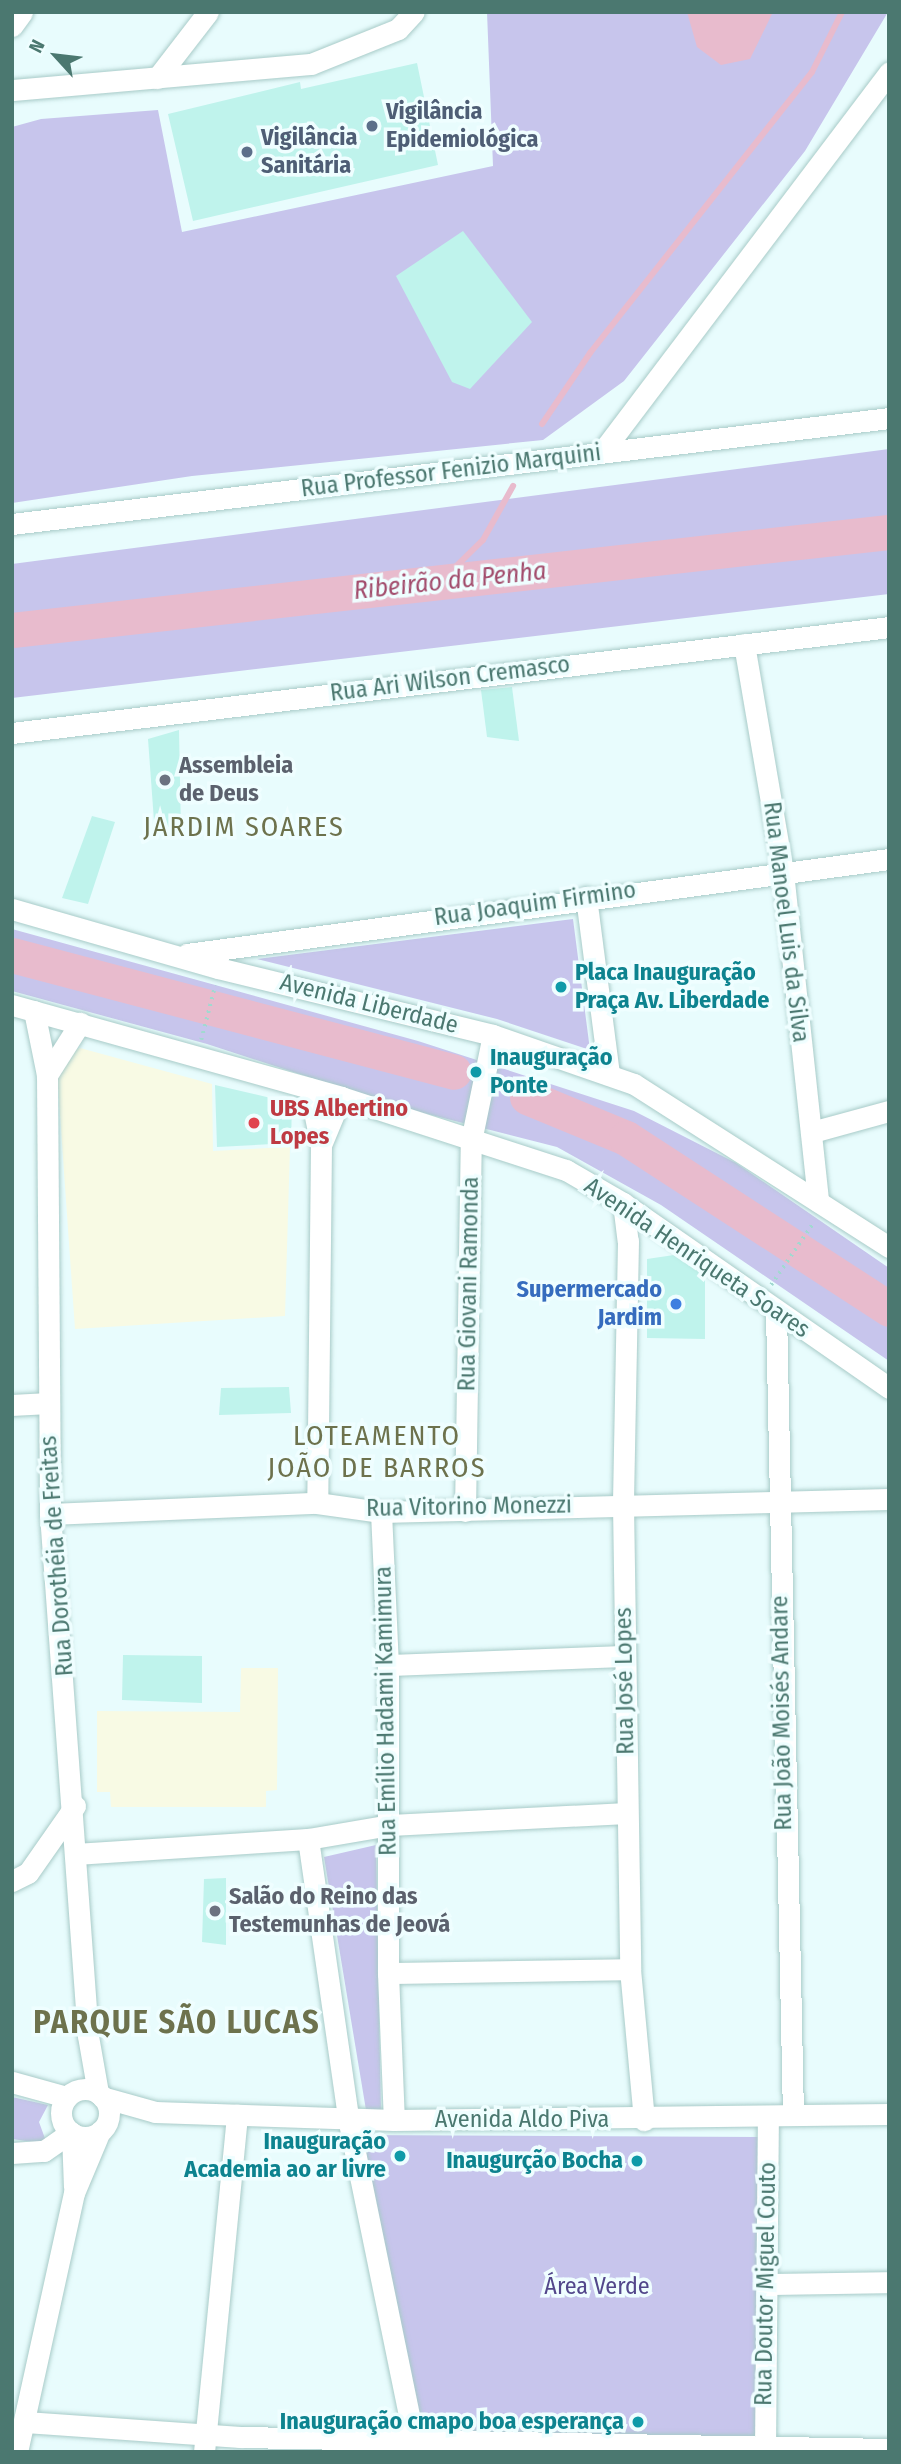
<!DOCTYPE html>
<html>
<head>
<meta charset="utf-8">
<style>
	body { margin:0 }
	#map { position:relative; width:901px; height:2464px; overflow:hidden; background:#e8fcfd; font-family:"Fira Sans Condensed",sans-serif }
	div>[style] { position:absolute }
	.education>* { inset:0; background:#f8fae4 }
	.green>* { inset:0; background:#c7c5ec }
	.water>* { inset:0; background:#e8bbcd }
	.stream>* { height:6px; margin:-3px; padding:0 3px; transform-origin:3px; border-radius:3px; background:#e8bbcd }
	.river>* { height:35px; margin:-17.5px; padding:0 17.5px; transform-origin:17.5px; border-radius:17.5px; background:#e8bbcd }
	.building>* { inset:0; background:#bff3ec }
	.path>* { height:3.5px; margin-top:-1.75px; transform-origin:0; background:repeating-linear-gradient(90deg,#a1d9d0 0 2px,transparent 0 7px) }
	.roads { filter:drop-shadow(0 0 2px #a8cbc8) drop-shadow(0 0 2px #a8cbc8) }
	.minor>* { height:21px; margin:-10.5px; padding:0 10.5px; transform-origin:10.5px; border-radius:10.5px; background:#fff }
	.minor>.ring { margin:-10.5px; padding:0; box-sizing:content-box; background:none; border:21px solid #fff; border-radius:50% }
	.dots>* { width:19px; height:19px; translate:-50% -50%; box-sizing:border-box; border:4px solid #effeff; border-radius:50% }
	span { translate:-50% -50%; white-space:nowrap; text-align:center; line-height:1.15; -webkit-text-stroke:7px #effeff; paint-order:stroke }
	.service-label { font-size:24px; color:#4e5e75; font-weight:700 }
	.left { translate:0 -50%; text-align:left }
	.street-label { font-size:24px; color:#4b7870 }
	.worship-label { font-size:24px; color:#5b616d; font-weight:700 }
	.culture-label { font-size:24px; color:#0d838f; font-weight:700 }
	.right { translate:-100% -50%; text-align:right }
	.health-label { font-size:24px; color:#be3a42; font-weight:700 }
	.shop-label { font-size:24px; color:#366cbe; font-weight:700 }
	.park-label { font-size:24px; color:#52478b }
	.water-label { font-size:26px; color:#a24c6c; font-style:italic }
	.quarter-label { font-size:28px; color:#6d724d; letter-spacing:2px }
	.district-label { font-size:32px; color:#6d724d; font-weight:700; letter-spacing:2px }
	.frame { position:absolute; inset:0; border:14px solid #4b7870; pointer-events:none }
	.north { position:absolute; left:21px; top:21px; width:70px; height:70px; -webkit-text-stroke:5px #effeff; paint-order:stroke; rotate:297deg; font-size:19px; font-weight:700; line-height:28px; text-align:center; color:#4b7870 }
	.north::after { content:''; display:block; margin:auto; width:24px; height:32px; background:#4b7870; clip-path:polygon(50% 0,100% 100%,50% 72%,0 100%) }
</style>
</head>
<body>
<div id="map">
	<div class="education">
		<i style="clip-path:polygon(80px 1048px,212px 1084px,213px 1151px,290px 1147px,285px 1316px,75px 1329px,57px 1072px,65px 1054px)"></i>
		<i style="clip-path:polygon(241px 1668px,278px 1668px,277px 1790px,266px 1791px,266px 1807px,111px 1807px,110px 1792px,97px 1792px,97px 1711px,240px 1712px)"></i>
	</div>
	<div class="green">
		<i style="clip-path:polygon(487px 12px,888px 12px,805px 151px,624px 381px,543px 440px,192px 476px,12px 503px,12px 127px,41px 119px,158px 110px,182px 232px,493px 166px)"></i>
		<i style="clip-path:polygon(889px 449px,889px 594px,12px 698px,12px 564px)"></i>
		<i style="clip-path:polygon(573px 919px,590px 1050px,497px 1019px,257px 959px)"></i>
		<i style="clip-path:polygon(12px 929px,418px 1041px,634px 1111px,736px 1163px,889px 1268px,889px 1361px,661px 1205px,557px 1147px,404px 1108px,207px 1044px,12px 991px)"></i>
		<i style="clip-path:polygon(376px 1845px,381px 2114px,367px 2116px,324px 1857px)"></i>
		<i style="clip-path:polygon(12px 2097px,48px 2105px,39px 2122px,47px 2144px,12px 2139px)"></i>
		<i style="clip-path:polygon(351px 2135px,759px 2137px,757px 2443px,421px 2431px)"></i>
	</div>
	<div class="water">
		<i style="clip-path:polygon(687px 12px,773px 12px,750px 59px,721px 65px,697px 47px)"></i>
	</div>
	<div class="stream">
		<i style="left:542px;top:424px;width:86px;rotate:-55.9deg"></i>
		<i style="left:590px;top:353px;width:358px;rotate:-51.7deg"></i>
		<i style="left:812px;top:72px;width:67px;rotate:-63.4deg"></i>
		<i style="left:438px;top:584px;width:63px;rotate:-44.4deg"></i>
		<i style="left:483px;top:540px;width:62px;rotate:-60.9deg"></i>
	</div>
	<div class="river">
		<i style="left:12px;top:630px;width:882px;rotate:-6.38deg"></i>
		<i style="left:12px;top:955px;width:457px;rotate:14.8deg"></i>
		<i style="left:527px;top:1097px;width:107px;rotate:22.5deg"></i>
		<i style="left:626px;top:1138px;width:314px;rotate:33deg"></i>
	</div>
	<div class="building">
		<i style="clip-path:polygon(417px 63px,438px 165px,193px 221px,168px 114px,300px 82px,301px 89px)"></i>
		<i style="clip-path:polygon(463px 231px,532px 322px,470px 389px,452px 382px,396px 276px)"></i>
		<i style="clip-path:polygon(512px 687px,519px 741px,487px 737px,481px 690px)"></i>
		<i style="clip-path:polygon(179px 730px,181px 832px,154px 821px,148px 739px)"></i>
		<i style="clip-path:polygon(92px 816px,115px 822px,88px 904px,62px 898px)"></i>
		<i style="clip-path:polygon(215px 1085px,292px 1103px,291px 1143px,217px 1147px)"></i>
		<i style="clip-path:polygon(674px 1255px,705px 1276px,705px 1339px,647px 1338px,647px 1259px)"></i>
		<i style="clip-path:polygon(289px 1387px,291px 1413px,219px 1415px,221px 1388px)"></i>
		<i style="clip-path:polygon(123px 1655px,202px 1656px,202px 1703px,122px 1700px)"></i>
		<i style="clip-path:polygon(226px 1878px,226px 1945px,202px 1942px,204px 1879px)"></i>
	</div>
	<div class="path">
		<i style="left:201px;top:1040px;width:56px;rotate:-75.5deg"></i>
		<i style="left:771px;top:1285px;width:76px;rotate:-55.7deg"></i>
	</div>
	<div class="roads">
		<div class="minor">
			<i style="left:12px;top:26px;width:17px;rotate:-54deg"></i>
			<i style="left:157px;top:78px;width:83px;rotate:-52.3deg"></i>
			<i style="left:12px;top:90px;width:300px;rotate:-5deg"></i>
			<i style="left:311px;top:64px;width:94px;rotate:-21.9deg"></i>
			<i style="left:398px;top:29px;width:23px;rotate:-47deg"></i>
			<i style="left:602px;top:452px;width:476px;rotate:-52.9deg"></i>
			<i style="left:12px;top:524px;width:883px;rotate:-6.89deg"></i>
			<i style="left:744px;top:644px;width:231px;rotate:80.3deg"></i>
			<i style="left:783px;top:872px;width:331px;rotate:83.9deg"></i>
			<i style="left:12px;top:733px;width:883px;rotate:-6.89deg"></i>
			<i style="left:586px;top:897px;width:179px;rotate:82.6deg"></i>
			<i style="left:12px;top:909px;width:214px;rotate:16deg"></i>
			<i style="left:218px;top:968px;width:283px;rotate:13.7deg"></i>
			<i style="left:493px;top:1035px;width:149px;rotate:19.2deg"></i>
			<i style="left:634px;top:1084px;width:303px;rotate:32.6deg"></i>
			<i style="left:187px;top:954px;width:708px;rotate:-7.71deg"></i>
			<i style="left:12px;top:1005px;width:342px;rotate:15.6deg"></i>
			<i style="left:341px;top:1097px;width:237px;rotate:18deg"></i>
			<i style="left:566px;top:1170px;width:66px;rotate:30.1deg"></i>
			<i style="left:623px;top:1203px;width:324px;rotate:34.8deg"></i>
			<i style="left:34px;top:1011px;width:65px;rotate:78.5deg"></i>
			<i style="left:47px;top:1075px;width:439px;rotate:89.6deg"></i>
			<i style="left:50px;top:1514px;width:523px;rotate:85.84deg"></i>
			<i style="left:88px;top:2036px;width:58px;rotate:80deg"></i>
			<i style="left:47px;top:1075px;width:62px;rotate:-57.6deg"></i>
			<i style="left:309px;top:1088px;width:58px;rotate:78.1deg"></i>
			<i style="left:321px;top:1145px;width:358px;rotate:90.6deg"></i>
			<i style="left:812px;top:1132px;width:80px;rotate:-15.3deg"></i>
			<i style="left:321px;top:1145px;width:52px;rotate:-67.4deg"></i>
			<i style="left:623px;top:1203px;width:38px;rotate:83deg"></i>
			<i style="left:628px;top:1241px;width:264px;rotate:91.1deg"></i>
			<i style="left:623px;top:1505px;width:464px;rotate:89.1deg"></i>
			<i style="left:630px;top:1969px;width:152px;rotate:84.7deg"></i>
			<i style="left:776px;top:1311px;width:804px;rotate:88.79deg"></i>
			<i style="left:12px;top:1405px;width:36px;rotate:-3deg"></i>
			<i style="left:465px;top:1511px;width:370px;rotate:-89.1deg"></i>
			<i style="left:471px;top:1141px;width:108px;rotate:-78.3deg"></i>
			<i style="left:381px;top:1512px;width:153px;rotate:87.4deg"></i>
			<i style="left:388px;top:1665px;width:308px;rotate:90deg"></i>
			<i style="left:388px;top:1973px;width:147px;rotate:87.7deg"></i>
			<i style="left:50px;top:1514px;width:267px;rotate:-2.4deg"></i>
			<i style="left:317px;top:1503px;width:65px;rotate:8deg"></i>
			<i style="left:381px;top:1512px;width:508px;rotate:-1.47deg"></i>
			<i style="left:388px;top:1665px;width:237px;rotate:-2.2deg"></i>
			<i style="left:308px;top:1839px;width:282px;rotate:81.8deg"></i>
			<i style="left:348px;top:2118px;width:339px;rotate:78.4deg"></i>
			<i style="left:75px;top:1854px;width:233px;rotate:-3.7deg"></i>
			<i style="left:308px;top:1839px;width:83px;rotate:-9.7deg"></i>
			<i style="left:390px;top:1825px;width:237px;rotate:-2.9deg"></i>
			<i style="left:12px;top:1881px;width:18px;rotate:-27deg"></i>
			<i style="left:28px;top:1873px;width:82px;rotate:-55deg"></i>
			<i style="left:388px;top:1973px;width:242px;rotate:-0.9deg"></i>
			<i style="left:12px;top:2082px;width:57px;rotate:15.3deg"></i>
			<i class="ring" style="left:61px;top:2089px;width:27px;height:27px"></i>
			<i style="left:102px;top:2097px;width:55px;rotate:15.8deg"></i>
			<i style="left:155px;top:2112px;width:239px;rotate:1.9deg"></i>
			<i style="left:394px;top:2120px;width:495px;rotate:-0.7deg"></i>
			<i style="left:72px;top:2133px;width:54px;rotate:87.9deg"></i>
			<i style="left:12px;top:2153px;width:32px;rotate:-4deg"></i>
			<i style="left:44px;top:2151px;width:33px;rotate:-35deg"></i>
			<i style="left:766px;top:2284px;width:123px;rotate:-0.9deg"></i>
			<i style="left:25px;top:2422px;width:216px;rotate:4deg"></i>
			<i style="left:240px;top:2437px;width:649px;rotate:1.06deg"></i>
			<i style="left:17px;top:2452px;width:265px;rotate:-77.6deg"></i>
			<i style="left:74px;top:2193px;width:67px;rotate:-67.2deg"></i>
			<i style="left:204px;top:2452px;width:339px;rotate:-84.4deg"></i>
			<i style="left:765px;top:2452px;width:336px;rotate:-89.5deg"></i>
		</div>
	</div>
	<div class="dots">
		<i style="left:372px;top:126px;background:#5c6f8a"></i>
		<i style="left:247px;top:152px;background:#5c6f8a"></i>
		<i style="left:165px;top:780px;background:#6b7280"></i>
		<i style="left:561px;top:987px;background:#0f9aa8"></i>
		<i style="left:476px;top:1072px;background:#0f9aa8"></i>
		<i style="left:254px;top:1123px;background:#e0444e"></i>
		<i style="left:676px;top:1304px;background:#3f7fe0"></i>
		<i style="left:215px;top:1911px;background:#6b7280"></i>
		<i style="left:400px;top:2156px;background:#0f9aa8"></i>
		<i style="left:637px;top:2161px;background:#0f9aa8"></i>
		<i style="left:638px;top:2422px;background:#0f9aa8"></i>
	</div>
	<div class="service-label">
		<span class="left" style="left:386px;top:126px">Vigilância<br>Epidemiológica</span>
		<span class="left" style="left:261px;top:152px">Vigilância<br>Sanitária</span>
	</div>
	<div class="street-label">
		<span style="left:451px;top:471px;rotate:-7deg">Rua Professor Fenizio Marquini</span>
		<span style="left:450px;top:679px;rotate:-7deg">Rua Ari Wilson Cremasco</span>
		<span style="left:535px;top:904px;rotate:-8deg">Rua Joaquim Firmino</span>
		<span style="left:786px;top:922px;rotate:83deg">Rua Manoel Luis da Silva</span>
		<span style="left:369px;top:1004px;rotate:14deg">Avenida Liberdade</span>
		<span style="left:697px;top:1258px;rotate:34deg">Avenida Henriqueta Soares</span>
		<span style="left:469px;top:1284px;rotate:-89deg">Rua Giovani Ramonda</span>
		<span style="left:469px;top:1507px;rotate:-1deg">Rua Vitorino Monezzi</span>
		<span style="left:57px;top:1556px;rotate:-94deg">Rua Dorothéia de Freitas</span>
		<span style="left:625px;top:1681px;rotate:-91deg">Rua José Lopes</span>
		<span style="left:386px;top:1711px;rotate:-91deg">Rua Emílio Hadami Kamimura</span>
		<span style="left:782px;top:1713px;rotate:-91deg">Rua João Moisés Andare</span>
		<span style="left:522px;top:2120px">Avenida Aldo Piva</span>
		<span style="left:766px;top:2284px;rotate:-89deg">Rua Doutor Miguel Couto</span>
	</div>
	<div class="worship-label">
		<span class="left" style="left:179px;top:780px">Assembleia<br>de Deus</span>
		<span class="left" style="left:229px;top:1911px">Salão do Reino das<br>Testemunhas de Jeová</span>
	</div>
	<div class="culture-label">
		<span class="left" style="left:575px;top:987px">Placa Inauguração<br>Praça Av. Liberdade</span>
		<span class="left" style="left:490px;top:1072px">Inauguração<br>Ponte</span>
		<span class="right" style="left:386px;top:2156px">Inauguração<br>Academia ao ar livre</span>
		<span class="right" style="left:623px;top:2161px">Inaugurção Bocha</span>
		<span class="right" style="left:624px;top:2422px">Inauguração cmapo boa esperança</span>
	</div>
	<div class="health-label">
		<span class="left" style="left:270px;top:1123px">UBS Albertino<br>Lopes</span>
	</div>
	<div class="shop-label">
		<span class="right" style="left:662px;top:1304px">Supermercado<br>Jardim</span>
	</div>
	<div class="park-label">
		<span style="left:597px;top:2287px">Área Verde</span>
	</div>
	<div class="water-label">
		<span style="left:450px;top:581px;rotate:-6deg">Ribeirão da Penha</span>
	</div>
	<div class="quarter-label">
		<span style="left:244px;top:827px">JARDIM SOARES</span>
		<span style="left:377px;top:1452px">LOTEAMENTO<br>JOÃO DE BARROS</span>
	</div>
	<div class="district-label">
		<span style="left:177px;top:2022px">PARQUE SÃO LUCAS</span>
	</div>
	<div class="frame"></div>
	<div class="north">N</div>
</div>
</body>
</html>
